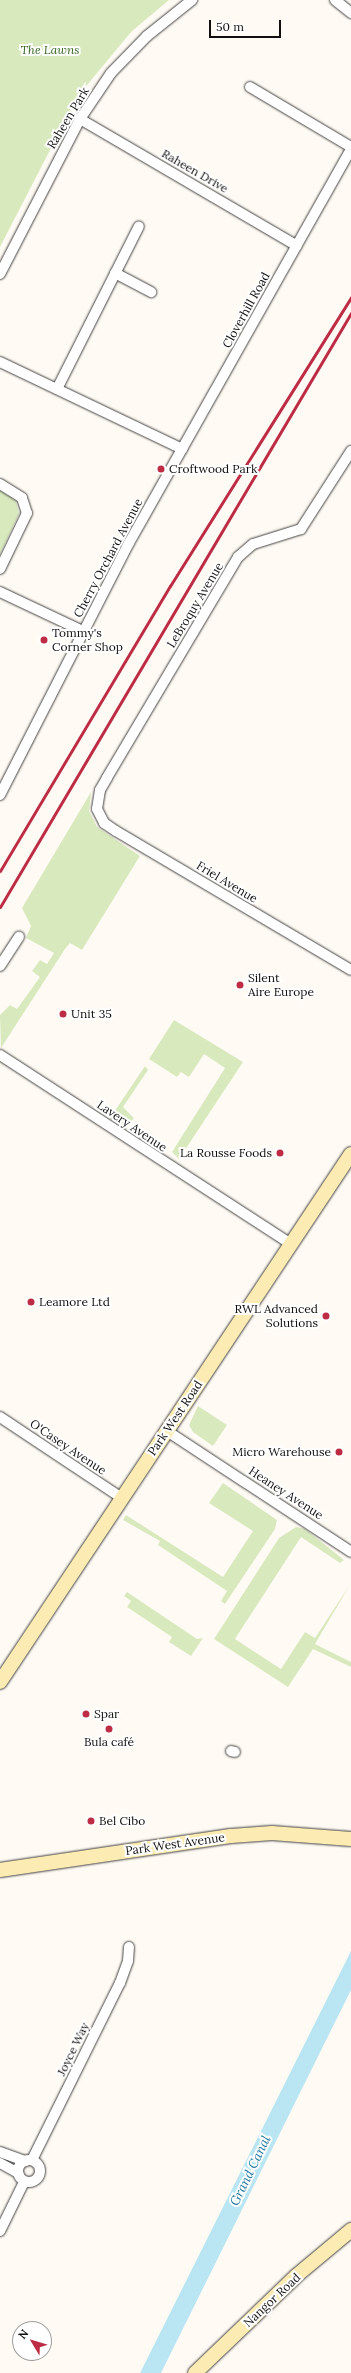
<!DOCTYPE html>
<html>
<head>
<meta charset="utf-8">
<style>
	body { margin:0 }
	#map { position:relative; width:351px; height:2373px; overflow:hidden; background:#fffbf4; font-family:Lora,serif }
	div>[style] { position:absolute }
	.green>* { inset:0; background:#d9e9be }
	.water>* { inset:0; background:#bae6f4 }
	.roads { filter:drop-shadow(0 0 1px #434343) drop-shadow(0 0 1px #434343) }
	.street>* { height:10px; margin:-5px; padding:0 5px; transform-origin:5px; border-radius:5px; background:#fff }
	.street>.ring { margin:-5px; padding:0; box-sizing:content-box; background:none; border:10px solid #fff; border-radius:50% }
	.secondary>* { height:14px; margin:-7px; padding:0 7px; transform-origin:7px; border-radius:7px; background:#fcebb2 }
	.rail>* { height:3px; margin:-1.5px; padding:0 1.5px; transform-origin:1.5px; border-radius:1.5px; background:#bd2c44 }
	.dots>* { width:11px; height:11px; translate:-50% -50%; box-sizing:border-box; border:2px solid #fff; border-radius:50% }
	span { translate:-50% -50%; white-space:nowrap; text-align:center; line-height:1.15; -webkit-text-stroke:4px #fff; paint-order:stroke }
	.park-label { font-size:12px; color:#386722; font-style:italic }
	.street-label { font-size:12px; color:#101010 }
	.poi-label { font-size:12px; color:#101010 }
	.left { translate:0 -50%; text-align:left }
	.right { translate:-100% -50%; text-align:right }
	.water-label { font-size:13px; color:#1c769f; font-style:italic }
	.north { position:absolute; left:12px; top:2321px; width:40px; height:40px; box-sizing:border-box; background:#fff; border:1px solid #9f9f9f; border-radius:50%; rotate:308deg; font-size:11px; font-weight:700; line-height:16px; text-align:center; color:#101010 }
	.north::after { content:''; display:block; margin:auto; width:14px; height:18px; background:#bd2c44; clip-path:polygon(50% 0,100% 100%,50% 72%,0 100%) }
	.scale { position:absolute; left:209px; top:20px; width:72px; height:18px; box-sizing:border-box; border:2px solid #101010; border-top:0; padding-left:5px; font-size:12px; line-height:14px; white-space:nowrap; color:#101010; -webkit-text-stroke:3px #fff; paint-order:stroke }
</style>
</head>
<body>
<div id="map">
	<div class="green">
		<i style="clip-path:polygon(0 0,169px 0,131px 32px,78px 96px,0 247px)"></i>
		<i style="clip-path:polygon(0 490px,15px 498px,19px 514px,0 554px)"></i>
		<i style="clip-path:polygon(91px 792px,89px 811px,97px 827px,140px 856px,82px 950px,70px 943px,65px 949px,1px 1048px,0 1015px,10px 1005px,17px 1009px,40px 977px,32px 971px,40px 960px,47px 964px,54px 953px,26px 938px,31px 926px,22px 908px)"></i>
		<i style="clip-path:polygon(174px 1020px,243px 1062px,179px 1159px,172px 1152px,225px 1068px,204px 1054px,189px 1077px,181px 1072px,177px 1077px,149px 1059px)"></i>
		<i style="clip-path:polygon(145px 1066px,148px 1070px,123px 1107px,134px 1118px,125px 1129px,110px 1118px)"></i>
		<i style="clip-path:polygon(198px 1406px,227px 1425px,213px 1446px,193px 1432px,189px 1425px)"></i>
		<i style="clip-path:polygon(223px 1483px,277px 1520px,275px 1529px,225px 1604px,221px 1601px,227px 1591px,158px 1545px,160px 1541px,123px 1520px,126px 1515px,223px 1577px,253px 1531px,209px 1503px)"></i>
		<i style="clip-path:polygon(296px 1527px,305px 1529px,344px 1560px,340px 1563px,301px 1537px,235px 1639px,281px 1669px,305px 1632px,315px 1638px,351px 1583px,315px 1644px,351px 1662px,351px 1667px,313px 1649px,288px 1687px,214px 1639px,279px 1538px)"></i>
		<i style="clip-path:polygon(127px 1592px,197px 1639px,203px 1638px,191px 1656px,169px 1642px,172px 1637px,127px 1607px,131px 1601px,124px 1596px)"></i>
	</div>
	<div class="water">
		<i style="clip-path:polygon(351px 1951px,351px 1990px,161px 2373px,140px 2373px)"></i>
	</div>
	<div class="roads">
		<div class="street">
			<i style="left:335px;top:0;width:21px;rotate:39deg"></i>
			<i style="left:250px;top:87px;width:117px;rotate:30.7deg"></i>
			<i style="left:80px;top:119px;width:251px;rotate:30.3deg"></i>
			<i style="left:115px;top:273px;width:41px;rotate:27.8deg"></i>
			<i style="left:0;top:274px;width:174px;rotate:-62.7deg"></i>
			<i style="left:80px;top:119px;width:55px;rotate:-56deg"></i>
			<i style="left:111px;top:73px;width:52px;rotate:-45.8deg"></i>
			<i style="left:147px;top:36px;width:58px;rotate:-38.7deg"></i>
			<i style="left:0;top:362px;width:202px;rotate:25.5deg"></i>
			<i style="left:57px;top:389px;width:182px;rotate:-63.3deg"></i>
			<i style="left:351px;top:451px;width:93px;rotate:122.7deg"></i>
			<i style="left:301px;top:529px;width:50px;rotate:162.6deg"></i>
			<i style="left:253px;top:544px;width:20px;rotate:139deg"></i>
			<i style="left:238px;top:557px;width:257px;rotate:120.7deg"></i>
			<i style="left:107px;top:778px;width:14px;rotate:120deg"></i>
			<i style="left:100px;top:790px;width:19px;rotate:99deg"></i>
			<i style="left:97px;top:809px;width:16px;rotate:63deg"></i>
			<i style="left:104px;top:823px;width:14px;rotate:34deg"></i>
			<i style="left:116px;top:831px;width:273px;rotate:30.6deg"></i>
			<i style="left:0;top:484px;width:26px;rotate:32deg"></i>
			<i style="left:22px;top:498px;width:16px;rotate:72deg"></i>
			<i style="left:27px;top:513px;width:62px;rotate:115.7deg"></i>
			<i style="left:0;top:592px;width:92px;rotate:25.2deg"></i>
			<i style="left:0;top:795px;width:283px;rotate:-62.9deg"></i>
			<i style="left:129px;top:543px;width:452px;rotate:-60.6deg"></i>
			<i style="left:0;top:966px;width:35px;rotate:-57deg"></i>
			<i style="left:0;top:1055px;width:347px;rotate:33deg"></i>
			<i style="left:0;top:1417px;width:146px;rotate:33.6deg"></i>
			<i style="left:167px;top:1431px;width:220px;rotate:33.3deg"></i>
			<i style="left:231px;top:1751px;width:4px;rotate:14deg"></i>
			<i style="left:0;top:2152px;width:27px;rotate:20deg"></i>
			<i class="ring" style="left:18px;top:2160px;width:12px;height:12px"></i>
			<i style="left:32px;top:2160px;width:198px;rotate:-63.6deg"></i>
			<i style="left:120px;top:1983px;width:23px;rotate:-70deg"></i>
			<i style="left:128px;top:1961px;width:14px;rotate:-86deg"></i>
			<i style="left:0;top:2163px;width:21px;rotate:29deg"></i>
			<i style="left:0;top:2231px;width:55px;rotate:-63.9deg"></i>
		</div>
		<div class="secondary">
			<i style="left:0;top:1682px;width:634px;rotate:-56.39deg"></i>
			<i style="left:0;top:1870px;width:233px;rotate:-8.4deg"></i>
			<i style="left:231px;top:1836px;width:41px;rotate:-4.2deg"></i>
			<i style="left:272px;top:1833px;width:79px;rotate:4.3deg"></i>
			<i style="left:195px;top:2373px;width:140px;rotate:-43.8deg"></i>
			<i style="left:296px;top:2276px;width:72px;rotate:-39.9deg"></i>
		</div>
	</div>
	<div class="rail">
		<i style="left:0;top:871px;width:332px;rotate:-59.2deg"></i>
		<i style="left:170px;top:586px;width:341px;rotate:-57.9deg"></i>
		<i style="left:0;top:907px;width:690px;rotate:-59.42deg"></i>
	</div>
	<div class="dots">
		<i style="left:161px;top:469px;background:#bd2c44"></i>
		<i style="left:44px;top:640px;background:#bd2c44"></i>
		<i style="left:240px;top:985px;background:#bd2c44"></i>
		<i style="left:63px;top:1014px;background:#bd2c44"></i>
		<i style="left:280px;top:1153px;background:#bd2c44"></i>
		<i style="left:31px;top:1302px;background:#bd2c44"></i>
		<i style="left:326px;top:1316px;background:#bd2c44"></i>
		<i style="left:339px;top:1452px;background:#bd2c44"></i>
		<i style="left:86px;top:1714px;background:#bd2c44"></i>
		<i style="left:109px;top:1729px;background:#bd2c44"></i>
		<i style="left:91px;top:1821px;background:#bd2c44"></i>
	</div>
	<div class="park-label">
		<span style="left:50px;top:50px">The Lawns</span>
	</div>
	<div class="street-label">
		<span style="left:68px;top:118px;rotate:-59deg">Raheen Park</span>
		<span style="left:195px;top:171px;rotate:30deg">Raheen Drive</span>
		<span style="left:246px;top:310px;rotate:-61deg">Cloverhill Road</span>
		<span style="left:108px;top:558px;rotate:-62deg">Cherry Orchard Avenue</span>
		<span style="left:195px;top:605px;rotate:-59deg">LeBroquy Avenue</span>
		<span style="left:227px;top:882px;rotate:31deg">Friel Avenue</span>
		<span style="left:132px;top:1126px;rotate:34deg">Lavery Avenue</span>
		<span style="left:175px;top:1418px;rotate:-56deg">Park West Road</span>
		<span style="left:68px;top:1447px;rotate:34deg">O'Casey Avenue</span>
		<span style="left:286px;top:1493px;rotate:33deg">Heaney Avenue</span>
		<span style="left:175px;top:1844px;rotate:-8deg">Park West Avenue</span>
		<span style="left:73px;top:2049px;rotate:-64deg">Joyce Way</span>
		<span style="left:272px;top:2300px;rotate:-43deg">Nangor Road</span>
	</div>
	<div class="poi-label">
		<span class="left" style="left:169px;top:469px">Croftwood Park</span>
		<span class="left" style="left:52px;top:640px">Tommy's<br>Corner Shop</span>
		<span class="left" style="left:248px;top:985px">Silent<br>Aire Europe</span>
		<span class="left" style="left:71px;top:1014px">Unit 35</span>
		<span class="right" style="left:272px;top:1153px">La Rousse Foods</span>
		<span class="left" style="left:39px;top:1302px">Leamore Ltd</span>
		<span class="right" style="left:318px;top:1316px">RWL Advanced<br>Solutions</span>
		<span class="right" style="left:331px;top:1452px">Micro Warehouse</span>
		<span class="left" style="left:94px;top:1714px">Spar</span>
		<span style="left:109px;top:1742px">Bula café</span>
		<span class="left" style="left:99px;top:1821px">Bel Cibo</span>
	</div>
	<div class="water-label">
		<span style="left:251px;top:2171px;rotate:-64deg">Grand Canal</span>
	</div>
	<div class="north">N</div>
	<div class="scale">50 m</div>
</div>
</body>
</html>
